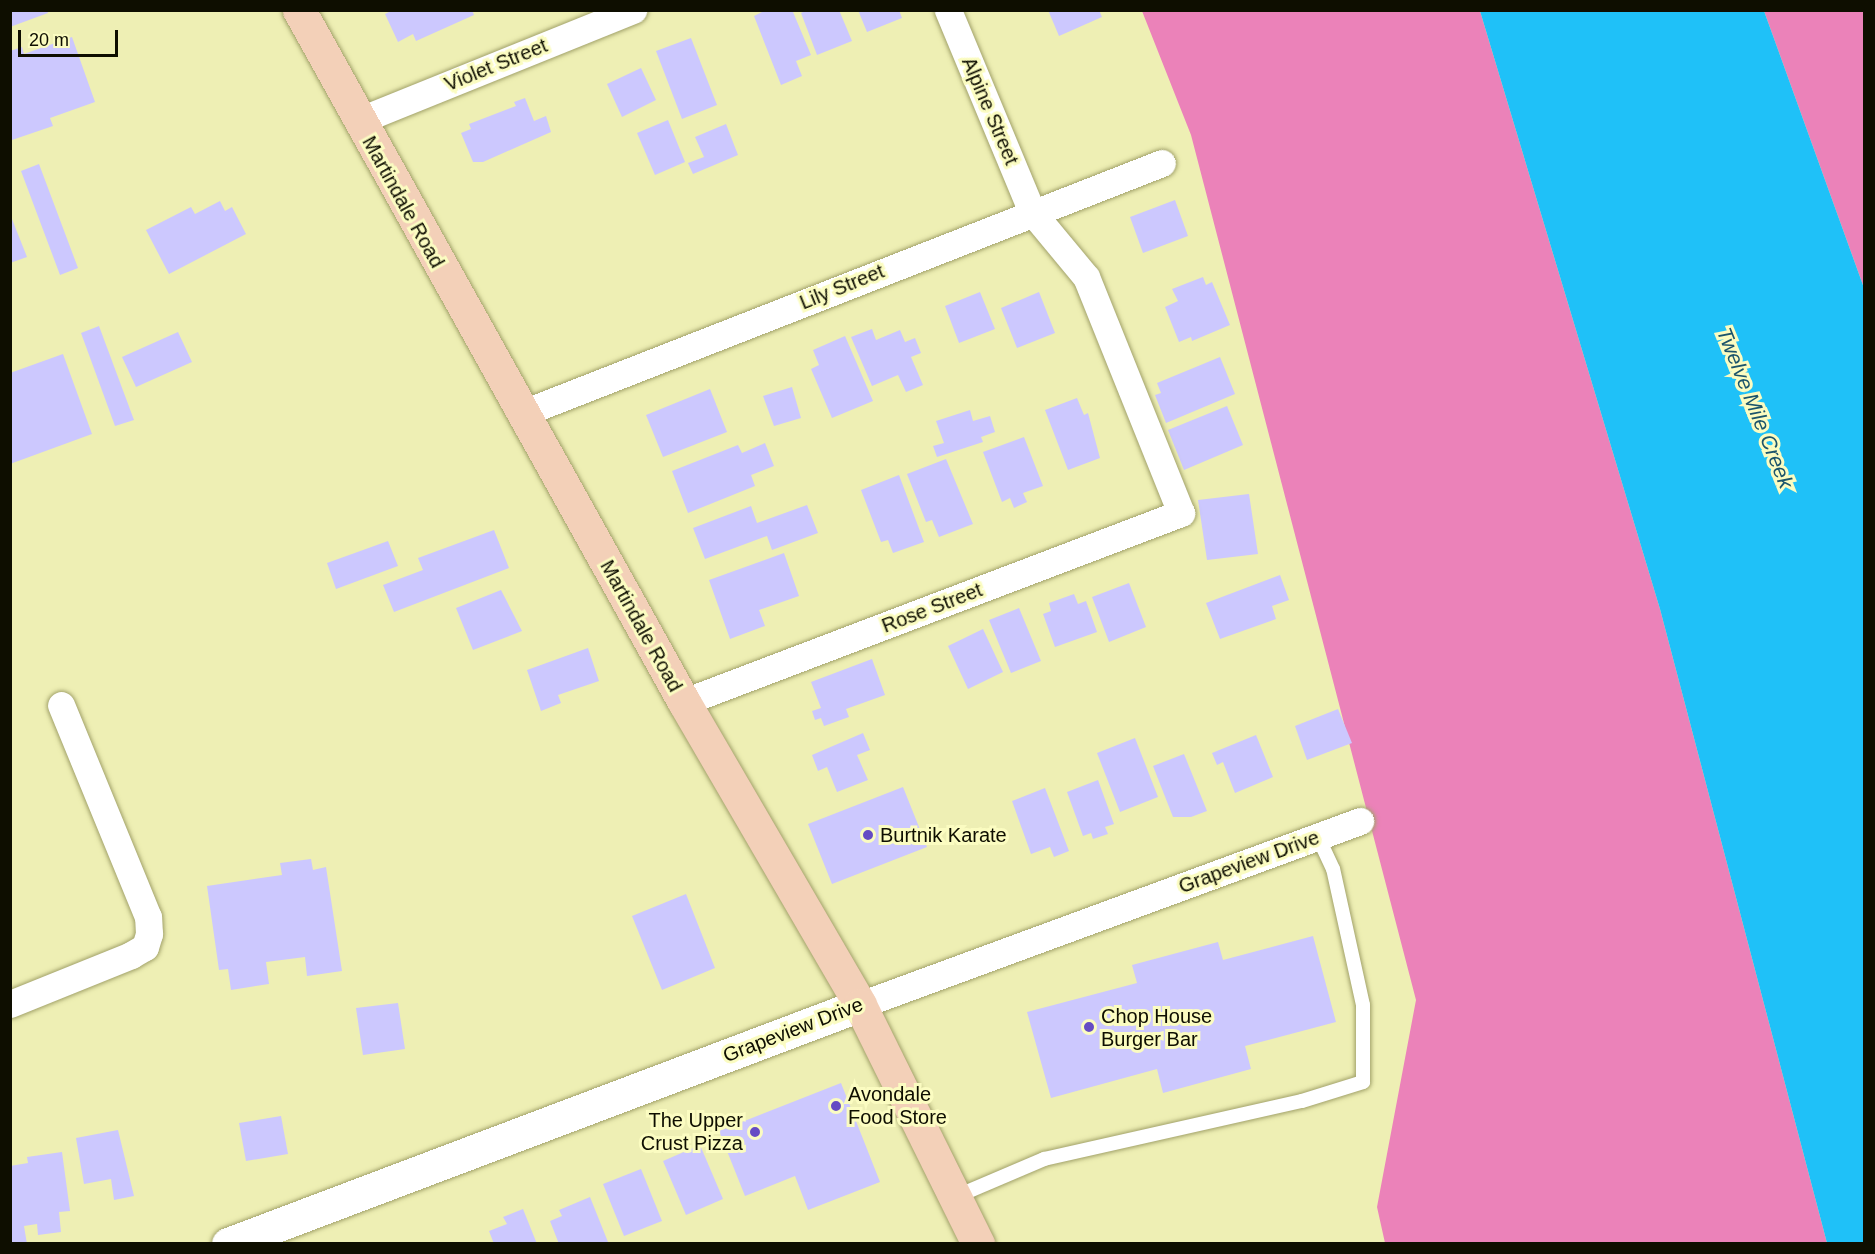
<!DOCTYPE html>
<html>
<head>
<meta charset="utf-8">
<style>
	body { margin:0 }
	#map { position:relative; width:1875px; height:1254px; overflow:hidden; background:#eeefb4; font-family:Helvetica,sans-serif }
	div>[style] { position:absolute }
	.forest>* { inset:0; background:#eb82b9 }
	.water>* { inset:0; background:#1fc1f8 }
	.building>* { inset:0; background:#ccc8fe }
	.roads { filter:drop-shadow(0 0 2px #a2a26a) drop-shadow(0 0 2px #a2a26a) }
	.service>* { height:14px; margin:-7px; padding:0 7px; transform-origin:7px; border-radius:7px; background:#fff }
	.minor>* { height:27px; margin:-13.5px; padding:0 13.5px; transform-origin:13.5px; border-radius:13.5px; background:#fff }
	.tertiary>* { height:33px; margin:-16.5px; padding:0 16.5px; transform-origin:16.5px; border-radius:16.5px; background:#fff }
	.secondary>* { height:33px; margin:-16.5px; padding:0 16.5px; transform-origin:16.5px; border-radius:16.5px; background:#f3d0b8 }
	.dots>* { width:16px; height:16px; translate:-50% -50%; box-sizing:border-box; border:3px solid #fbfcc1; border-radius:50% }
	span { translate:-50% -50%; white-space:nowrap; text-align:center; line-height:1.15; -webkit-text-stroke:6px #fbfcc1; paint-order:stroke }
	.street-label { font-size:20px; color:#0e0e00 }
	.poi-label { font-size:20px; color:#0e0e00 }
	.left { translate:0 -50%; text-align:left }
	.right { translate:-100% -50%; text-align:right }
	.water-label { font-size:21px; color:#1b546b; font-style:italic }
	.frame { position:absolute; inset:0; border:12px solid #0e0e00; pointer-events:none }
	.scale { position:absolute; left:18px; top:30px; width:100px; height:27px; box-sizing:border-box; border:3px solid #0e0e00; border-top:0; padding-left:8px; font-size:18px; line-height:21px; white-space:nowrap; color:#0e0e00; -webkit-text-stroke:4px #fbfcc1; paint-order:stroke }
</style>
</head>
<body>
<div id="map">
	<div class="forest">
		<i style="clip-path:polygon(1142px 11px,1480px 11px,1660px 609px,1827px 1243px,1385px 1243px,1377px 1207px,1416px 1000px,1191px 135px)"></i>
		<i style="clip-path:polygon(1764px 11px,1864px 11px,1864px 288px)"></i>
	</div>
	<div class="water">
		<i style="clip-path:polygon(1480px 11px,1764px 11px,1864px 288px,1864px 1243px,1827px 1243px,1660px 609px)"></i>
	</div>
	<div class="building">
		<i style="clip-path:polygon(10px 10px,47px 10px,48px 13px,10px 27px)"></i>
		<i style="clip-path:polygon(393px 10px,472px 10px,474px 15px,416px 41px,413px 34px,398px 42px,385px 14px)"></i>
		<i style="clip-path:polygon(766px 10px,793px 12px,811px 55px,796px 61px,802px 76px,781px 85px,754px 16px)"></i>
		<i style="clip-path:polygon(807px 10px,839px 10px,852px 41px,817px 55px,801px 13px)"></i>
		<i style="clip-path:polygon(858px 10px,899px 10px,902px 18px,867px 32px)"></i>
		<i style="clip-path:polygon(1048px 10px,1099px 10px,1102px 17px,1059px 36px)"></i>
		<i style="clip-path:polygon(72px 37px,95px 102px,50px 118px,53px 126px,12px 140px,10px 51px,22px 47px,24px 54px)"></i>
		<i style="clip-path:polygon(691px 38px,717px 105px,682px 119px,656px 51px)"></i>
		<i style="clip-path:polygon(641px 68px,656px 100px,622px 117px,607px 84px)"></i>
		<i style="clip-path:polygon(525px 98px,534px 121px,546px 116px,551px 132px,483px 162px,473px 162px,461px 133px,471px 129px,469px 124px,516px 106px,514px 102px)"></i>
		<i style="clip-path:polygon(668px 120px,685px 162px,655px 175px,637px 133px)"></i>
		<i style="clip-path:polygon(726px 124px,738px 155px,693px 174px,688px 163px,704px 157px,695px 137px)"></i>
		<i style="clip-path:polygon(39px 164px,78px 268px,60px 275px,21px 171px)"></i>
		<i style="clip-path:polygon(1175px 200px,1188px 236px,1143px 253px,1130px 217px)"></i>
		<i style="clip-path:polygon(220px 201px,225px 211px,232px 207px,246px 234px,169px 274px,146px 230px,191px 207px,195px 214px)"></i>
		<i style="clip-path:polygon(10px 214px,27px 257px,10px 263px)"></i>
		<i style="clip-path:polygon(1203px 277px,1206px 285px,1212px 282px,1230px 325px,1192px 341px,1191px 337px,1179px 342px,1165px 307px,1178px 301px,1172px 289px)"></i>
		<i style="clip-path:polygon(980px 292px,995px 329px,959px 343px,945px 306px)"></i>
		<i style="clip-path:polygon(1039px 292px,1055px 333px,1017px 348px,1001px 308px)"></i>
		<i style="clip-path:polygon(99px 326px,134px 420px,115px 426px,81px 333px)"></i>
		<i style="clip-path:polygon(872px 329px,876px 340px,900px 330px,905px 342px,915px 338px,921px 353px,911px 357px,923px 385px,906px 392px,898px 375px,872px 386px,851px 337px)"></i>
		<i style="clip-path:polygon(178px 332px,192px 362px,136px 387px,122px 357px)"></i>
		<i style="clip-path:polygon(845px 336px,873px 401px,832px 418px,811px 369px,819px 365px,813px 350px)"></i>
		<i style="clip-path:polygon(63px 354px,92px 434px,10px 464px,10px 373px)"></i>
		<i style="clip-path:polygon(1220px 357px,1235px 394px,1166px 423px,1155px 395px,1161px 393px,1157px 383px)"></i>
		<i style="clip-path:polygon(792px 387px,801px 418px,774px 426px,763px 396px)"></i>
		<i style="clip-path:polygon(710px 389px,727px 432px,663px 457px,646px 415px)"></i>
		<i style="clip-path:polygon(1077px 398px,1084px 415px,1088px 413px,1100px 458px,1068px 470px,1045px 410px)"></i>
		<i style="clip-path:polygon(1227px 406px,1243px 445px,1184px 470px,1168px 430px)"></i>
		<i style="clip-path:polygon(970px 410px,973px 421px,990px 416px,995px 432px,981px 437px,983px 442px,937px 457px,933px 446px,944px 443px,936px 421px)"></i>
		<i style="clip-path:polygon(1024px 437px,1043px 486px,1023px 493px,1027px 502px,1014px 508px,1010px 498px,1002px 502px,983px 452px)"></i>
		<i style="clip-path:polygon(765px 443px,774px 466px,751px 475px,755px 486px,688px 513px,672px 471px,738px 445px,742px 453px)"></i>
		<i style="clip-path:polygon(946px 459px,973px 524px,939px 537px,932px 520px,926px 522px,907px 474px)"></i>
		<i style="clip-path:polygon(899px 475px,924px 542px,893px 553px,888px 540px,881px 542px,861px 490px)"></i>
		<i style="clip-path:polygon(1249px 494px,1258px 554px,1207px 560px,1198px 500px)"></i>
		<i style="clip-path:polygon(807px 505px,818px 533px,772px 550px,767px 536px,705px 559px,693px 528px,751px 506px,757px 523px)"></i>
		<i style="clip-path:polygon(494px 530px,509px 568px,394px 612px,383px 585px,423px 570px,418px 558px)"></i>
		<i style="clip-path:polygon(388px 541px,398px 566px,336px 589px,327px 563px)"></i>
		<i style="clip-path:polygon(784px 553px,799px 596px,759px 610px,765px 626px,730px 639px,709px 580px)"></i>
		<i style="clip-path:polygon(1280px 575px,1289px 600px,1272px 606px,1276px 619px,1220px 639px,1206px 603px)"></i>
		<i style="clip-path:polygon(1129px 583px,1146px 627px,1109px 642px,1092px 597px)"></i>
		<i style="clip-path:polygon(501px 590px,522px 631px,473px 650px,456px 608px)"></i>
		<i style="clip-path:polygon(1074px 594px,1078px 604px,1086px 601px,1097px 632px,1055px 647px,1043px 614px,1051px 611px,1049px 603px)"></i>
		<i style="clip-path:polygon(1019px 608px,1041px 661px,1011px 673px,989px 620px)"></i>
		<i style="clip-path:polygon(983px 629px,1003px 672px,968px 689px,948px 646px)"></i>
		<i style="clip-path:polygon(588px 648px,599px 681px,558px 695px,561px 703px,541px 711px,527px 670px)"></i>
		<i style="clip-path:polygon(872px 659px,885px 695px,846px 709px,849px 717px,824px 726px,821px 718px,815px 720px,812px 711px,821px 708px,811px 682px)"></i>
		<i style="clip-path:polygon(1338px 709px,1352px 743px,1307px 760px,1295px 726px)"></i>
		<i style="clip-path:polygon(863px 733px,870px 750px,857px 755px,868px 780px,837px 792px,827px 767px,818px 771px,812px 755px)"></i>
		<i style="clip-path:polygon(1256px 735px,1273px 777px,1235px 793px,1223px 762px,1217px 765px,1212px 753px)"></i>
		<i style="clip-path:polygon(1135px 738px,1158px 797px,1120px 812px,1097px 753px)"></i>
		<i style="clip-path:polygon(1184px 754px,1207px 811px,1191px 817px,1173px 817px,1153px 766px)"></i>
		<i style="clip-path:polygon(1098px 780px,1114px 824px,1105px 827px,1108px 834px,1093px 839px,1091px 833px,1083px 836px,1067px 792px)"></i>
		<i style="clip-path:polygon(903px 787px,927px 847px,832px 884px,808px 824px)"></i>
		<i style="clip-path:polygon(1045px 788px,1069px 851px,1054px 857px,1050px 847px,1031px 854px,1012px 801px)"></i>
		<i style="clip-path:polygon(311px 859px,313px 870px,326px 867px,342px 971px,307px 976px,305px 957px,266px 962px,269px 984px,231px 990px,228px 969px,219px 970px,207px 886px,282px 875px,280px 863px)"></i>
		<i style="clip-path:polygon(686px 894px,715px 968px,662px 990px,632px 916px)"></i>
		<i style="clip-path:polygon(1313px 936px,1336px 1022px,1245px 1046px,1251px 1069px,1163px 1093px,1157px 1069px,1051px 1098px,1027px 1012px,1137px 983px,1132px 965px,1218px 942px,1223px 960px)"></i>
		<i style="clip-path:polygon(398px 1003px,405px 1049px,363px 1055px,356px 1008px)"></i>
		<i style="clip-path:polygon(841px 1083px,880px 1182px,808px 1210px,795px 1176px,745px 1196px,719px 1131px)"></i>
		<i style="clip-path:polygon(281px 1116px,288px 1154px,246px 1161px,239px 1123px)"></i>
		<i style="clip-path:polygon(118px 1130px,134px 1196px,114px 1200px,111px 1179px,84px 1184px,76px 1138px)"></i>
		<i style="clip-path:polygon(700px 1145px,723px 1199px,686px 1215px,663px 1161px)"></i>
		<i style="clip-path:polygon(62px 1152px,70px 1211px,59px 1212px,61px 1232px,38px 1235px,37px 1224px,24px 1226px,27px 1244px,10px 1244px,10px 1166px,28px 1163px,27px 1157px)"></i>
		<i style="clip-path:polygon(641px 1169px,662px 1221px,624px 1236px,603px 1184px)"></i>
		<i style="clip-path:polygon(590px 1197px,608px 1242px,559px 1244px,550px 1221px,562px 1216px,559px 1210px)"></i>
		<i style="clip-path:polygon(523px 1209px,537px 1244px,494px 1244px,489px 1231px,507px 1224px,503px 1217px)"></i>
	</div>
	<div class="roads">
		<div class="service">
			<i style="left:955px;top:1197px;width:97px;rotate:-23.1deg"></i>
			<i style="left:1044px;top:1159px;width:264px;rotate:-12.7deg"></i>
			<i style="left:1302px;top:1101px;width:64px;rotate:-17.3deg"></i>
			<i style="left:1363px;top:1082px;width:77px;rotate:-90deg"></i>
			<i style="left:1363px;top:1005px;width:139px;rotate:-102.4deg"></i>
			<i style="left:1333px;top:869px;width:35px;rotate:-115deg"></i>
		</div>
		<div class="minor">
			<i style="left:358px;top:121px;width:297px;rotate:-22deg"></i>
			<i style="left:523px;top:413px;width:686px;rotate:-21.37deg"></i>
			<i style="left:684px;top:702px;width:532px;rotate:-20.82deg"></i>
			<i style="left:1181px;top:513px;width:254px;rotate:-111.9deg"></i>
			<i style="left:1086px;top:277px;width:85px;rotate:-129.7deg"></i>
			<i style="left:1032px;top:212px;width:219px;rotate:-112.6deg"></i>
			<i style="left:10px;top:1004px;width:131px;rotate:-22deg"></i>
			<i style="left:131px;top:955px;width:16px;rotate:-30deg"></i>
			<i style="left:145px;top:947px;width:14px;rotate:-73deg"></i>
			<i style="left:149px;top:934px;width:17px;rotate:-93deg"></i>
			<i style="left:148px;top:917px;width:229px;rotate:-112.3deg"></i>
			<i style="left:860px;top:1005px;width:533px;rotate:-20.2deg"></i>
		</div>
		<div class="tertiary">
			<i style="left:228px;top:1244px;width:676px;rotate:-20.71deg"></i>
		</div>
		<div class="secondary">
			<i style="left:299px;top:10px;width:792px;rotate:60.91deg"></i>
			<i style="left:684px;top:702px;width:350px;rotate:59.8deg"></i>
			<i style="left:860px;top:1005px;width:267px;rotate:63.7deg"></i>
		</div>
	</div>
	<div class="dots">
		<i style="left:868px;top:835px;background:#654bc4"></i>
		<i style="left:1089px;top:1027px;background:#654bc4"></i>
		<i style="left:836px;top:1106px;background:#654bc4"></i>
		<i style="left:755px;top:1132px;background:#654bc4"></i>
	</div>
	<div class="street-label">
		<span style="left:496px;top:65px;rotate:-22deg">Violet Street</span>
		<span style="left:990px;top:111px;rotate:67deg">Alpine Street</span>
		<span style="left:403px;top:202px;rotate:61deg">Martindale Road</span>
		<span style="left:842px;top:287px;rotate:-22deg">Lily Street</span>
		<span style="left:932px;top:608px;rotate:-21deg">Rose Street</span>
		<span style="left:641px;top:626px;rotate:61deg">Martindale Road</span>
		<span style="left:1249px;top:862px;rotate:-20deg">Grapeview Drive</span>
		<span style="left:793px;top:1030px;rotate:-21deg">Grapeview Drive</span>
	</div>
	<div class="poi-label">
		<span class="left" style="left:880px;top:835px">Burtnik Karate</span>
		<span class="left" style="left:1101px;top:1028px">Chop House<br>Burger Bar</span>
		<span class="left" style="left:848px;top:1106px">Avondale<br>Food Store</span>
		<span class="right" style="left:743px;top:1132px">The Upper<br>Crust Pizza</span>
	</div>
	<div class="water-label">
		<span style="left:1755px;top:408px;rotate:68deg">Twelve Mile Creek</span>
	</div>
	<div class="frame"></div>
	<div class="scale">20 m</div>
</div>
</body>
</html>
